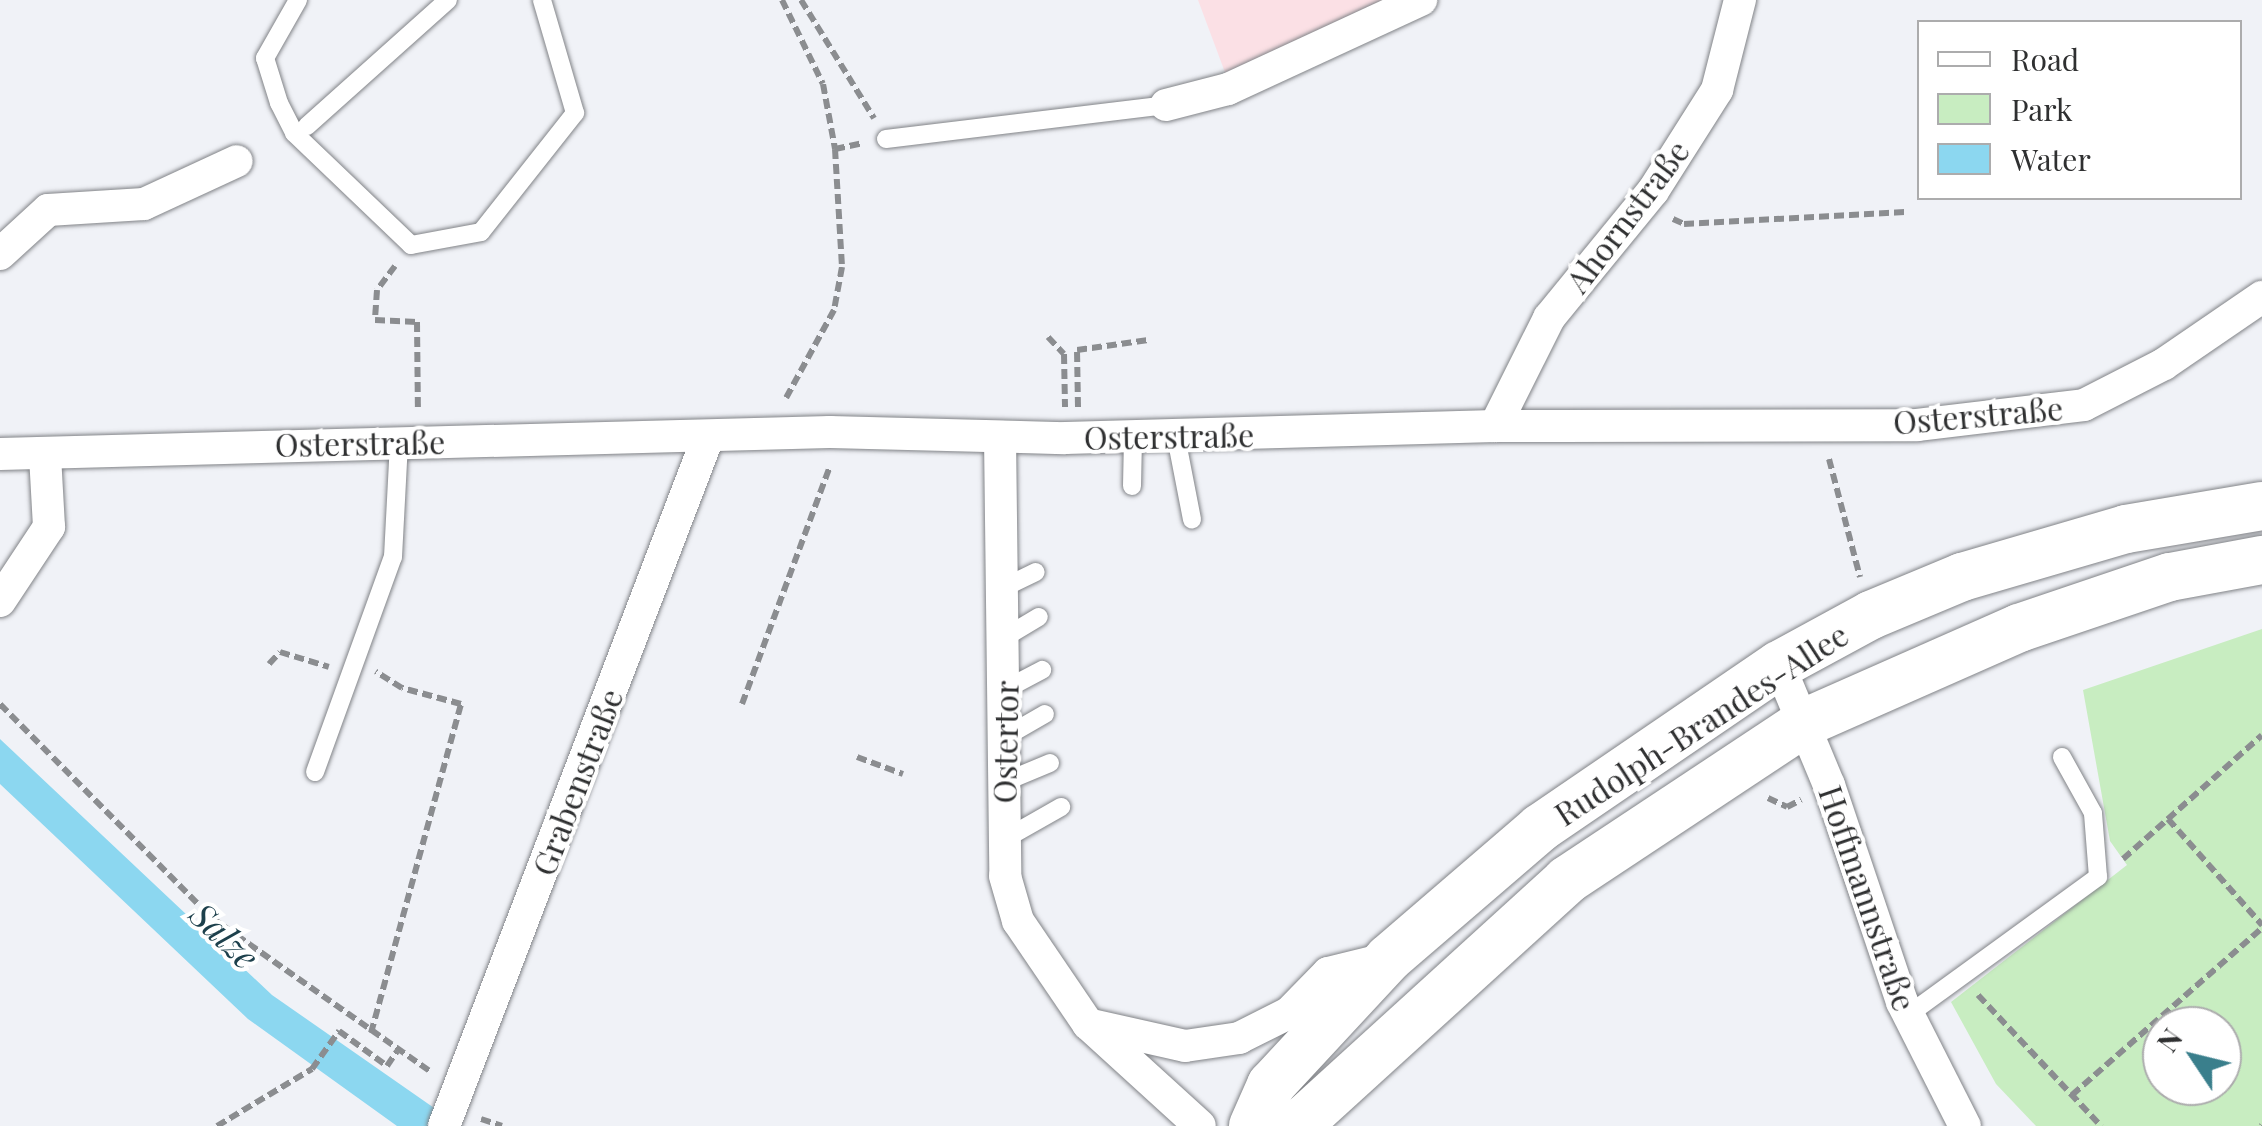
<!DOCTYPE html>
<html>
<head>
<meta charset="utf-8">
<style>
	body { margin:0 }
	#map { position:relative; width:2262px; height:1126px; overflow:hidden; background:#f0f2f7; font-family:"Playfair Display",serif }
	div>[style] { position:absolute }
	.education>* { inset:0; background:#fbe0e5 }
	.green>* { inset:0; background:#c8edc1 }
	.water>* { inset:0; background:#8cd7f0 }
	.path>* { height:6px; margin-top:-3px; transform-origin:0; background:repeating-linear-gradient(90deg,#8b8d90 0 10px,transparent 0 15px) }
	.roads { filter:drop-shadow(0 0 2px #818387) drop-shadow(0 0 2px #818387) }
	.lane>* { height:18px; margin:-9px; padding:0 9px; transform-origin:9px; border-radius:9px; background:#fff }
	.street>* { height:32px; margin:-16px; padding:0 16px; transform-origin:16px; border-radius:16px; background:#fff }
	.secondary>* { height:48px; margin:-24px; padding:0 24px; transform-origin:24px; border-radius:24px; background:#fff }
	span { translate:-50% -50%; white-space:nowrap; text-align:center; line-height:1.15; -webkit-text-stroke:8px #fff; paint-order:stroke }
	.street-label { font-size:32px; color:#2f3031 }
	.water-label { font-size:35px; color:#1d404c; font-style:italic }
	.legend { position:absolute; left:1917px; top:20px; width:325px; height:180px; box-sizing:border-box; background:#fff; border:2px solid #acacad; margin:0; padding:12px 18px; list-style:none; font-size:30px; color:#2f3031 }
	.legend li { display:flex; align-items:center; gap:20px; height:50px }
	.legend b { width:50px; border:2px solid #acacad }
	.north { position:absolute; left:2142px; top:1006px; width:100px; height:100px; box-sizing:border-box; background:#fff; border:2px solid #acacad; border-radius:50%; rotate:305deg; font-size:28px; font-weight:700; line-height:40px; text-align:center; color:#2f3031 }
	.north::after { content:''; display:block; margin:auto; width:35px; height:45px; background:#3a7f8c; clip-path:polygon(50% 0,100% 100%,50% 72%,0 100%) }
</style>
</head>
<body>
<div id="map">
	<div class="education">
		<i style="clip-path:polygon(1198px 0,1394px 0,1226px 75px)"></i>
	</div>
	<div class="green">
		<i style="clip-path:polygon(evenodd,2262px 629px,2262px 1126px,2036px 1126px,1996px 1084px,1951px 1002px,2127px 865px,2110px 841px,2083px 690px,2262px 629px,2162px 1026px,2222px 1026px,2222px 1086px,2162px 1086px,2162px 1026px)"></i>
	</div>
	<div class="water">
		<i style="clip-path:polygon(0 739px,272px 995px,460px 1126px,397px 1126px,248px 1019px,0 784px)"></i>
	</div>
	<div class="path">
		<i style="left:782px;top:0;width:93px;rotate:64deg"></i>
		<i style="left:823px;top:84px;width:66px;rotate:79.5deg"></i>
		<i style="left:835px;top:149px;width:118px;rotate:86.6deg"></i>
		<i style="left:842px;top:267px;width:44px;rotate:100.5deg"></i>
		<i style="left:834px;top:310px;width:100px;rotate:118.6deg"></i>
		<i style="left:801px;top:0;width:139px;rotate:58.3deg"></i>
		<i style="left:835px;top:149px;width:29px;rotate:-12deg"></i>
		<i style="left:1673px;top:219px;width:12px;rotate:24deg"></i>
		<i style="left:1684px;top:224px;width:221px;rotate:-3.1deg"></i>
		<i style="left:395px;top:266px;width:30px;rotate:127deg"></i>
		<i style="left:377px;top:290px;width:30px;rotate:94deg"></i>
		<i style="left:375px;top:320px;width:42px;rotate:2.7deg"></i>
		<i style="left:417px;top:322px;width:89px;rotate:89.4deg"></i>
		<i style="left:1048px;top:337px;width:23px;rotate:47deg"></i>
		<i style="left:1064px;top:354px;width:53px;rotate:88.9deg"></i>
		<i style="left:1078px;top:407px;width:57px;rotate:-91deg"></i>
		<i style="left:1077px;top:350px;width:72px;rotate:-8deg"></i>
		<i style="left:1829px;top:459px;width:122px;rotate:75.3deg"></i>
		<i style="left:269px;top:664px;width:16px;rotate:-47deg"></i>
		<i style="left:280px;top:652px;width:51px;rotate:17deg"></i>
		<i style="left:0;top:704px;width:301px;rotate:45.3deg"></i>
		<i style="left:212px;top:918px;width:268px;rotate:35.1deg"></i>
		<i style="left:742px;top:704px;width:254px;rotate:-69.7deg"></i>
		<i style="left:857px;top:757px;width:49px;rotate:20.3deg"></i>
		<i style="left:1768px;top:798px;width:21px;rotate:25deg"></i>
		<i style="left:1787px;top:807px;width:16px;rotate:-27deg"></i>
		<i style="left:2168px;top:819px;width:142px;rotate:48.4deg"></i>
		<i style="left:2123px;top:859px;width:186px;rotate:-41.7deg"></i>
		<i style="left:1978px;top:995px;width:180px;rotate:46.8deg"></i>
		<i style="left:371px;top:1033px;width:341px;rotate:-74.7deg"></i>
		<i style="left:461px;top:704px;width:61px;rotate:-164.8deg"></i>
		<i style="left:402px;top:688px;width:31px;rotate:-148deg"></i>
		<i style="left:2072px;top:1095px;width:253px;rotate:-41.3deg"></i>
		<i style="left:481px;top:1119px;width:22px;rotate:18deg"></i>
		<i style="left:217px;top:1126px;width:111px;rotate:-31deg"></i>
		<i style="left:312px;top:1069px;width:47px;rotate:-54.6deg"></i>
		<i style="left:339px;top:1031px;width:59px;rotate:36.1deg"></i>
		<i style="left:387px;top:1066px;width:18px;rotate:-56deg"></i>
		<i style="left:2261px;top:1126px;width:1px;rotate:-45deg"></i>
	</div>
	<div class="roads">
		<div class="lane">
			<i style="left:298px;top:0;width:67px;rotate:119.6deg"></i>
			<i style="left:265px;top:58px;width:47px;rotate:72.7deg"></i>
			<i style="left:279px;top:103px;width:34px;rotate:63deg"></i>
			<i style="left:294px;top:133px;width:162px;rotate:43.7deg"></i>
			<i style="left:411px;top:245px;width:71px;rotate:-10.5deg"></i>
			<i style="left:481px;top:232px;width:152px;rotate:-51.7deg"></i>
			<i style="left:575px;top:113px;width:118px;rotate:-106.3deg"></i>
			<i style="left:307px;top:126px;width:189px;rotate:-41.8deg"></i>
			<i style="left:886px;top:139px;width:282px;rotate:-6.9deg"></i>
			<i style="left:1176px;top:437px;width:84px;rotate:79deg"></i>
			<i style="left:1132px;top:486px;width:49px;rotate:-88.8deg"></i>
			<i style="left:1005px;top:587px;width:34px;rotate:-26deg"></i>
			<i style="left:1007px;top:636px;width:37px;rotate:-31deg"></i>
			<i style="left:1006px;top:689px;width:41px;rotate:-27.8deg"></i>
			<i style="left:1005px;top:737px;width:46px;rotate:-29.9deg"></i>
			<i style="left:315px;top:772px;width:229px;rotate:-70.1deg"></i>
			<i style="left:393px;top:557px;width:113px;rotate:-87deg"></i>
			<i style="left:1002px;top:783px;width:52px;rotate:-22.6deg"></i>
			<i style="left:1003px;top:840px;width:67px;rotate:-29.6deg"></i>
			<i style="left:1908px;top:1015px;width:235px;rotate:-36deg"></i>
			<i style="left:2098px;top:877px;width:64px;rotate:-94.5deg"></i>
			<i style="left:2093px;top:813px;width:64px;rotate:-119deg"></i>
		</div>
		<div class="street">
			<i style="left:1166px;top:105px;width:64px;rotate:-14.5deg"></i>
			<i style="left:1228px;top:89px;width:213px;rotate:-24.8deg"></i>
			<i style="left:0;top:254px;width:65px;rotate:-42.5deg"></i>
			<i style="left:48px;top:210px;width:96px;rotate:-3.6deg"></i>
			<i style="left:144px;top:204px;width:102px;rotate:-24.8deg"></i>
			<i style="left:1495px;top:426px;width:121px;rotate:-63.4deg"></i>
			<i style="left:1549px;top:318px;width:164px;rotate:-50.7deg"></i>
			<i style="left:1653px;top:191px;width:120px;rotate:-57.6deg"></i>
			<i style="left:1717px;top:90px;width:93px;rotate:-75.7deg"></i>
			<i style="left:1000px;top:437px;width:439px;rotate:89.3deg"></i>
			<i style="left:1005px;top:876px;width:47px;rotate:73.9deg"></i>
			<i style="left:1018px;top:921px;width:125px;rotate:55.8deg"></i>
			<i style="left:1088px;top:1024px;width:151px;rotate:42.3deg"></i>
			<i style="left:0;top:454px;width:830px;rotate:-1.52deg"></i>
			<i style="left:830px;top:432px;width:235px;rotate:1.5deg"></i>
			<i style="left:1065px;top:438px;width:430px;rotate:-1.6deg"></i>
			<i style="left:1495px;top:426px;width:422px;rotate:-0.1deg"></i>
			<i style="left:1917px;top:425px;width:168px;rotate:-6.8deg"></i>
			<i style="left:2084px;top:405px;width:90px;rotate:-27.1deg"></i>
			<i style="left:2164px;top:364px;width:119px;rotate:-34.4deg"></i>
			<i style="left:0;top:601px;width:89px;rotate:-56.5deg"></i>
			<i style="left:49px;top:527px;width:72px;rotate:-93.2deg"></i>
			<i style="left:1779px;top:665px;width:130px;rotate:67.4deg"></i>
			<i style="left:1829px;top:785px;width:229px;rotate:71.4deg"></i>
			<i style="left:1902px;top:1002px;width:139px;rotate:63.1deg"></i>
			<i style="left:1092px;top:1025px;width:95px;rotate:12.7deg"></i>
			<i style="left:1185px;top:1046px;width:55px;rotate:-8.4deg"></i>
			<i style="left:1239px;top:1038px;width:56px;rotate:-26.6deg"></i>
			<i style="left:1289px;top:1013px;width:56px;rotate:-45.7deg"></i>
			<i style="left:1328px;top:973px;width:63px;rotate:-13.8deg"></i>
			<i style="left:444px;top:1126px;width:738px;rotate:-69.03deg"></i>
		</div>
		<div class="secondary">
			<i style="left:1253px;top:1126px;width:45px;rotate:-66.3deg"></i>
			<i style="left:1271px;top:1085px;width:173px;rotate:-47.1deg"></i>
			<i style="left:1389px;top:958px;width:199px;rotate:-40.7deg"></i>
			<i style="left:1540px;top:828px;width:289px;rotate:-34.3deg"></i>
			<i style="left:1779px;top:665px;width:105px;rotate:-28.5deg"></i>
			<i style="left:1871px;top:615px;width:99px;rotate:-22.7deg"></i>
			<i style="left:1962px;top:577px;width:171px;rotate:-16.3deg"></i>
			<i style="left:2126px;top:529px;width:138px;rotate:-9.6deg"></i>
			<i style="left:1297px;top:1126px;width:365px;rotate:-42.3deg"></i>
			<i style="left:1567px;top:880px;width:287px;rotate:-33.5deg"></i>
			<i style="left:1806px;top:722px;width:233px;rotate:-23.8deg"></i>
			<i style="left:2019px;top:628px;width:159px;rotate:-18.7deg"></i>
			<i style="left:2170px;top:577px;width:94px;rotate:-10.5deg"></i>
		</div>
	</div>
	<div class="street-label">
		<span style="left:1627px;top:216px;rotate:-53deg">Ahornstraße</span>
		<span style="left:1978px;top:415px;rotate:-5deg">Osterstraße</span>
		<span style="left:1169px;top:436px;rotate:-1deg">Osterstraße</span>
		<span style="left:360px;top:443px;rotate:-1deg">Osterstraße</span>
		<span style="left:1701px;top:724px;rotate:-33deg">Rudolph-Brandes-Allee</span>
		<span style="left:1005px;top:742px;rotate:-89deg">Ostertor</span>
		<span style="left:577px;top:782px;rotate:-69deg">Grabenstraße</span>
		<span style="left:1868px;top:898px;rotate:71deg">Hoffmannstraße</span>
	</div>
	<div class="water-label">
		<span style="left:225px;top:935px;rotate:44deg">Salze</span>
	</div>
	<ul class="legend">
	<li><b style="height:12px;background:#fff"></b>Road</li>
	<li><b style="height:28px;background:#c8edc1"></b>Park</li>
	<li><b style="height:28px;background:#8cd7f0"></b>Water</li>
	</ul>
	<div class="north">N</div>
</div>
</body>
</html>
